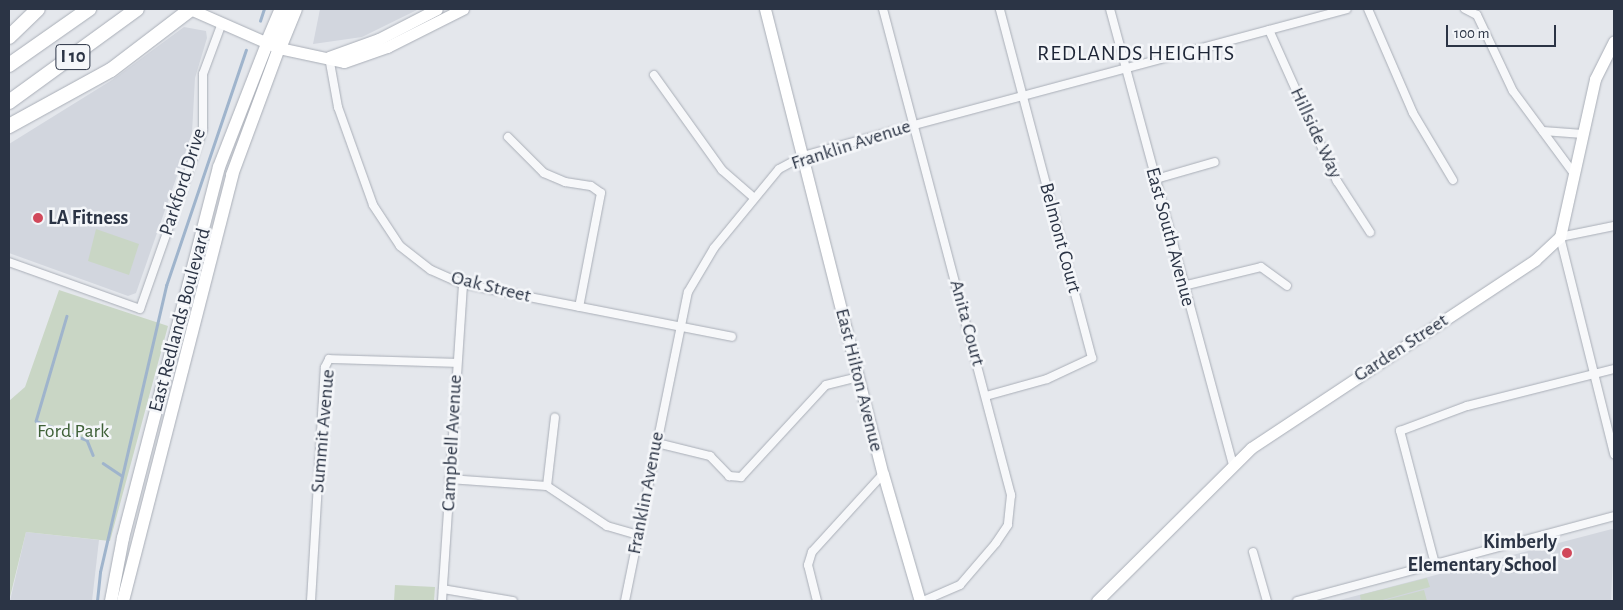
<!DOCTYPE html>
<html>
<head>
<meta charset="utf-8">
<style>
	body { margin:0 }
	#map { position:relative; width:1623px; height:610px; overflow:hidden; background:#e4e7ec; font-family:"Alegreya Sans",sans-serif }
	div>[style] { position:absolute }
	.built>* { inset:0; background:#d2d6de }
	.green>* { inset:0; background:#c9d6c5 }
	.stream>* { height:2.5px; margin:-1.25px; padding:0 1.25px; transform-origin:1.25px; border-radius:1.25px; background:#9fb4cc }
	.roads { filter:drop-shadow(0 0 1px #a9aeb7) drop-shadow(0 0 1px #a9aeb7) }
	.street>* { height:8px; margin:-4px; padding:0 4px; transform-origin:4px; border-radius:4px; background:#f7f8fa }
	.secondary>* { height:11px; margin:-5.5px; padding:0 5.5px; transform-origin:5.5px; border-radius:5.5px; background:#fff }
	.primary>* { height:12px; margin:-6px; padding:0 6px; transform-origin:6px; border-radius:6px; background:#fff }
	.highway>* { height:14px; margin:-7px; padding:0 7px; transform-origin:7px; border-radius:7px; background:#fff }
	.dots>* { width:14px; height:14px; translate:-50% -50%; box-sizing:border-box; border:2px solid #f4f6f9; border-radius:50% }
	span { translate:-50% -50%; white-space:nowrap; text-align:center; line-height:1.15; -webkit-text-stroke:5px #f4f6f9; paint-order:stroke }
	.shield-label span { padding:1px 4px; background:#f4f6f9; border:1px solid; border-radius:4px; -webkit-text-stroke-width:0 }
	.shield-label { font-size:19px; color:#2b3445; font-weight:700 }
	.street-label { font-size:20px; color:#2b3445 }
	.poi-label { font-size:20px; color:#2b3445; font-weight:700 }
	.left { translate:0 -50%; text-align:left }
	.right { translate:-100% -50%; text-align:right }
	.park-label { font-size:20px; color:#3f6138 }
	.quarter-label { font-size:22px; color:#1d2536; letter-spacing:1px }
	.frame { position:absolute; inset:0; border:10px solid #2b3445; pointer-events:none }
	.scale { position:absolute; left:1446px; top:25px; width:110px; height:22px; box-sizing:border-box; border:2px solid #2b3445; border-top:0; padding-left:6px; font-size:15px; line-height:18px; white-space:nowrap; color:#2b3445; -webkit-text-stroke:4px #f4f6f9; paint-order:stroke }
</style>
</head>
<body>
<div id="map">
	<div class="built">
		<i style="clip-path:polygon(320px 9px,419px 9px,362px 37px,313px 44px)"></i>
		<i style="clip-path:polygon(184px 27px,206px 31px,207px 38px,195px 78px,192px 133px,136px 293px,128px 296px,9px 253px,9px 144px,112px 80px)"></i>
		<i style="clip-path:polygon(1614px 530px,1611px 601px,1336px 601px,1612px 529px)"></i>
		<i style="clip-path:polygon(26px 532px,99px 540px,92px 601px,10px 601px)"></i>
	</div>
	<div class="green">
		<i style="clip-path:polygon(96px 229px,139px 244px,129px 275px,88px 261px)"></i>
		<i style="clip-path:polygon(59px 290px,168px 326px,110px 541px,26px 532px,9px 601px,9px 401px,25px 387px)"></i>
		<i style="clip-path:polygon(1427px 578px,1430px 587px,1379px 601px,1361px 601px,1360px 595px)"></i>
		<i style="clip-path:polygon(395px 585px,435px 587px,434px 601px,394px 601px)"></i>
		<i style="clip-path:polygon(1424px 590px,1427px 601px,1382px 601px)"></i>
	</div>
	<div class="stream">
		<i style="left:260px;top:21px;width:13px;rotate:-72deg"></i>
		<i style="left:67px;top:316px;width:109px;rotate:106.4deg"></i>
		<i style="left:36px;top:421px;width:54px;rotate:20.4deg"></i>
		<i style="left:87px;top:440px;width:16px;rotate:68deg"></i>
		<i style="left:103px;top:463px;width:22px;rotate:34deg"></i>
		<i style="left:97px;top:601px;width:29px;rotate:-84deg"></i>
		<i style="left:100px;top:572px;width:294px;rotate:-77deg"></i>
		<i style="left:166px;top:286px;width:249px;rotate:-71.3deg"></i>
	</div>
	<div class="roads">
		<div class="street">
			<i style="left:883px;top:9px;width:503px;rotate:75.24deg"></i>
			<i style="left:1011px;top:495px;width:30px;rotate:96deg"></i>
			<i style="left:1008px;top:525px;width:22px;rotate:124deg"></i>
			<i style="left:996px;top:543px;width:55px;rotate:130.6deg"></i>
			<i style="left:960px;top:585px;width:40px;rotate:156.6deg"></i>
			<i style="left:1110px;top:9px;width:472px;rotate:74.9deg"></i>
			<i style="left:1368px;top:9px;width:113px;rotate:66.6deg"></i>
			<i style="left:1413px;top:113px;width:78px;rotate:59.2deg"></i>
			<i style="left:1465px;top:9px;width:13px;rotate:27deg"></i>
			<i style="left:1477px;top:15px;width:84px;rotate:64.7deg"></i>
			<i style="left:1513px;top:91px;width:104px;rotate:53.6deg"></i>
			<i style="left:1269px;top:30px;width:166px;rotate:65.8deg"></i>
			<i style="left:1337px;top:181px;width:61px;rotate:57.1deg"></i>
			<i style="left:329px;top:57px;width:51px;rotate:79.8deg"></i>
			<i style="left:338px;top:107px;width:104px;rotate:70.3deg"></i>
			<i style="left:373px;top:205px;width:49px;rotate:56.6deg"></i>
			<i style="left:400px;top:246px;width:39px;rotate:38deg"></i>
			<i style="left:431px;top:270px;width:35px;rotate:24deg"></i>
			<i style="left:463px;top:284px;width:274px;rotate:11.1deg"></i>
			<i style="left:654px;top:75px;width:117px;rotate:54.4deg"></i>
			<i style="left:722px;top:170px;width:40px;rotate:41deg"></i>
			<i style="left:1543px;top:131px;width:40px;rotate:4.3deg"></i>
			<i style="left:508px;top:137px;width:51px;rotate:45deg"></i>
			<i style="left:544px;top:173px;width:23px;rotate:23deg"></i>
			<i style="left:565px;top:182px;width:26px;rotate:9deg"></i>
			<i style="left:591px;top:186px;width:12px;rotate:35deg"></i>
			<i style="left:601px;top:193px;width:116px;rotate:100.9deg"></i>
			<i style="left:1156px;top:179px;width:61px;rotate:-16.1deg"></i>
			<i style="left:1614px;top:226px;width:55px;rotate:168.5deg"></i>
			<i style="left:1560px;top:237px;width:224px;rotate:76deg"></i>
			<i style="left:9px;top:262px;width:139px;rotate:19.7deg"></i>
			<i style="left:140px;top:309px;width:190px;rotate:-70.6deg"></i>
			<i style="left:203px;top:130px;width:56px;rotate:-90deg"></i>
			<i style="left:203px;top:74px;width:54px;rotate:-69.6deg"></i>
			<i style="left:1183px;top:286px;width:80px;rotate:-13.7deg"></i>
			<i style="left:1261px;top:267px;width:32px;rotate:36deg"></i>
			<i style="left:986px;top:396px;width:63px;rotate:-15.6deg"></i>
			<i style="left:1047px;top:379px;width:50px;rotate:-25deg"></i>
			<i style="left:1092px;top:358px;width:361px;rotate:-104.8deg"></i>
			<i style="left:657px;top:443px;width:55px;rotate:13.8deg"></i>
			<i style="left:710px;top:456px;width:28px;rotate:46deg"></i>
			<i style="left:729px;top:476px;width:12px;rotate:5deg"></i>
			<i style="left:741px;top:477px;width:125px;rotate:-47.3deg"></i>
			<i style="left:826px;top:385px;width:33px;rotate:-14deg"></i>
			<i style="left:449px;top:479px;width:98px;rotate:4.1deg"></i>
			<i style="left:547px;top:486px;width:72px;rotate:33.7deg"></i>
			<i style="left:607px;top:526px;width:32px;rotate:16deg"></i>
			<i style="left:547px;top:486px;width:69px;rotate:-83.4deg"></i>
			<i style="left:1253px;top:552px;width:51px;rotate:74.1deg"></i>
			<i style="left:1435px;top:564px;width:138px;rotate:-104.7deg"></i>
			<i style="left:1400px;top:431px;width:72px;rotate:-20.5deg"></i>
			<i style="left:1467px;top:406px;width:152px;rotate:-14.1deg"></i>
			<i style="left:443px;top:589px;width:71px;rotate:9.7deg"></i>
			<i style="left:311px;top:601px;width:234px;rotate:-86.6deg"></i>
			<i style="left:325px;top:367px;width:9px;rotate:-63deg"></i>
			<i style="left:329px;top:359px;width:127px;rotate:1.8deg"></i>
			<i style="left:442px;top:601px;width:318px;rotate:-86.2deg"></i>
			<i style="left:625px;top:601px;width:315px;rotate:-78.5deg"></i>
			<i style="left:688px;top:292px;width:51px;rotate:-59.4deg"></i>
			<i style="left:714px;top:248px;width:102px;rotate:-50.6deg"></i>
			<i style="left:779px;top:169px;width:27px;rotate:-28deg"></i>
			<i style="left:803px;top:156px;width:115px;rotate:-15.6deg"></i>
			<i style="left:914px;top:125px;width:448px;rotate:-15deg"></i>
			<i style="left:817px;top:601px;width:37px;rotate:-104deg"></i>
			<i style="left:808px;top:565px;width:14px;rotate:-73deg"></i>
			<i style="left:812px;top:552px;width:105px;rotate:-47.7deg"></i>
			<i style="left:1297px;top:601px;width:328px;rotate:-15deg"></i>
		</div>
		<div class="secondary">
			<i style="left:190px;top:9px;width:97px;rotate:23.7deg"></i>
			<i style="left:279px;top:48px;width:66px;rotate:12.2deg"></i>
			<i style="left:344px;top:62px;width:46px;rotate:-19.2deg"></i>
			<i style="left:387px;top:47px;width:85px;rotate:-26.6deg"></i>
			<i style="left:765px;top:9px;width:480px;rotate:75.8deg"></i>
			<i style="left:883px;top:474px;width:132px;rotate:73.8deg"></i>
			<i style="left:329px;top:57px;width:53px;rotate:-19.8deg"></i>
			<i style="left:379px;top:39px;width:65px;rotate:-27.3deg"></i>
			<i style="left:1097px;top:601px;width:217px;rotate:-44.8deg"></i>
			<i style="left:1251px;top:448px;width:341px;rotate:-33.5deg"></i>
			<i style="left:1535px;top:260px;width:34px;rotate:-43deg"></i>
			<i style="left:1560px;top:237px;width:162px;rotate:-77.5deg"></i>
			<i style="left:1595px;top:79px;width:42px;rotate:-63.4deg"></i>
		</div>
		<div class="primary">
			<i style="left:111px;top:601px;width:64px;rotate:-79.2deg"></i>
			<i style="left:123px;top:538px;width:383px;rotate:-75.5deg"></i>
			<i style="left:219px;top:167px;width:132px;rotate:-68.7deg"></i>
			<i style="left:123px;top:601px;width:440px;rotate:-75.6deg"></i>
			<i style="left:232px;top:175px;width:135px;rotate:-69.7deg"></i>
		</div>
		<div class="highway">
			<i style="left:9px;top:37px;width:40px;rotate:-44deg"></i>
			<i style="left:267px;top:44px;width:38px;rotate:-67deg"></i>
			<i style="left:279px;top:48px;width:42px;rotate:-67.7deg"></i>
			<i style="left:9px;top:65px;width:98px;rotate:-35deg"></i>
			<i style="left:9px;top:102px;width:158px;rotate:-36deg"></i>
			<i style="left:9px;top:126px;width:116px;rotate:-28.8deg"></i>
			<i style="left:111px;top:70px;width:101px;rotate:-37.3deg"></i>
		</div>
	</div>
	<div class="dots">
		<i style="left:38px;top:218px;background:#d1495b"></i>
		<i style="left:1567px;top:553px;background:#d1495b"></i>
	</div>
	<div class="shield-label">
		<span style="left:73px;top:57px">I 10</span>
	</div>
	<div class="street-label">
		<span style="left:1316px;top:133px;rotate:65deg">Hillside Way</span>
		<span style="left:851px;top:145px;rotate:-18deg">Franklin Avenue</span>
		<span style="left:183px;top:182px;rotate:-72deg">Parkford Drive</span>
		<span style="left:1170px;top:237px;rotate:75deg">East South Avenue</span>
		<span style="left:1060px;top:238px;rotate:75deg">Belmont Court</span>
		<span style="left:491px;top:287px;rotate:14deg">Oak Street</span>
		<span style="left:180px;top:320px;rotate:-75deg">East Redlands Boulevard</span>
		<span style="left:967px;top:323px;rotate:75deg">Anita Court</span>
		<span style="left:1401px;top:348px;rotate:-33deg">Garden Street</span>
		<span style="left:859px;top:380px;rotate:76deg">East Hilton Avenue</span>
		<span style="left:323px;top:431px;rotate:-85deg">Summit Avenue</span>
		<span style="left:452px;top:443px;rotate:-87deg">Campbell Avenue</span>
		<span style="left:646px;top:493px;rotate:-79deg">Franklin Avenue</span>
	</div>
	<div class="poi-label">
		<span class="left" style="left:48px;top:218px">LA Fitness</span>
		<span class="right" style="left:1557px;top:554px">Kimberly<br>Elementary School</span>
	</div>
	<div class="park-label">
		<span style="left:73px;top:431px">Ford Park</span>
	</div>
	<div class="quarter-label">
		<span style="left:1136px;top:54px">REDLANDS HEIGHTS</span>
	</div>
	<div class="frame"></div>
	<div class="scale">100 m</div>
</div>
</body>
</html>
